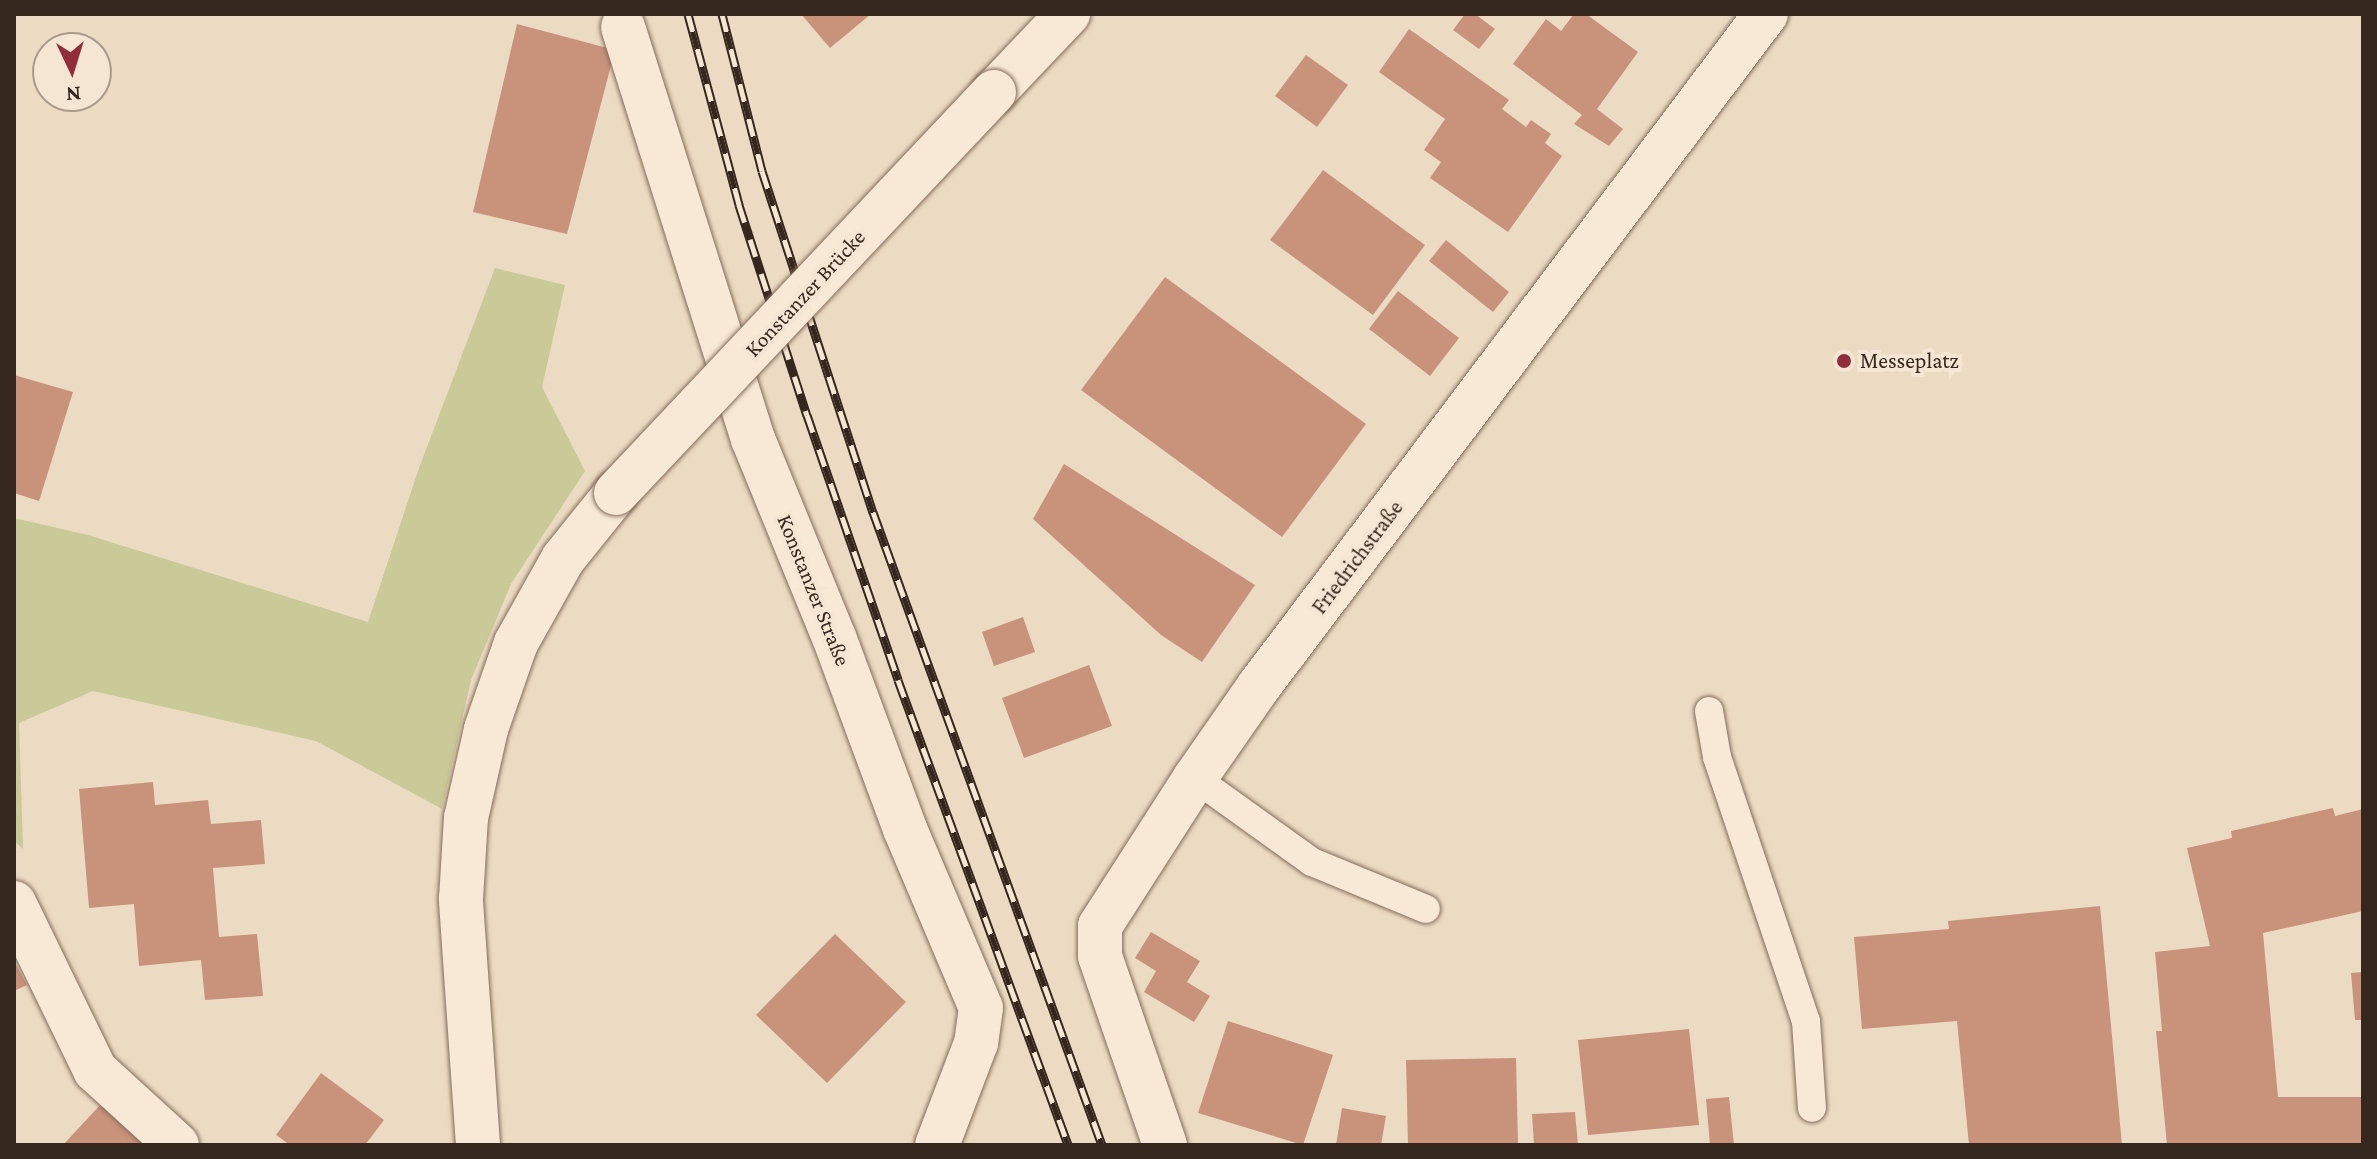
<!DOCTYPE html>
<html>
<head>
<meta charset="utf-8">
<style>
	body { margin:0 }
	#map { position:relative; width:2377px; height:1159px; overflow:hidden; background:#ecdbc3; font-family:"Crimson Pro",serif }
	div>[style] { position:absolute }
	.green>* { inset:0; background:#cac998 }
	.building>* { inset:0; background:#c9927b }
	.roads { filter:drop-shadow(0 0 2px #856c5b) drop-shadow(0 0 2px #856c5b) }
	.service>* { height:28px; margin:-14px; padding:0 14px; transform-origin:14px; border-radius:14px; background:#f7e9d6 }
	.minor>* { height:44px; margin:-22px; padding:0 22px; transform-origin:22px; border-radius:22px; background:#f7e9d6 }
	.rail>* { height:9px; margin-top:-4.5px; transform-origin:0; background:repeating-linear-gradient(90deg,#f4e6d2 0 18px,#36271e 0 36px); box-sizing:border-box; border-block:2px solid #36271e }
	.bridges { filter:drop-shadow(0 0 2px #856c5b) drop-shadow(0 0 2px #856c5b) }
	.minor-bridge>* { height:44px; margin:-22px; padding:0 22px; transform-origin:22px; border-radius:22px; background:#f7e9d6 }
	.dots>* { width:22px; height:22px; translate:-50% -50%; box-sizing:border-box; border:4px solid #f4e6d2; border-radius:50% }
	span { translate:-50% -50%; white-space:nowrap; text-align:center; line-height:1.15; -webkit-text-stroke:8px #f4e6d2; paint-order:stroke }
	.street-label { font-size:22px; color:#36271e }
	.poi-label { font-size:22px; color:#36271e }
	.left { translate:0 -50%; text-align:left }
	.frame { position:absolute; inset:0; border:16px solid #36271e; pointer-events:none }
	.north { position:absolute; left:32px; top:32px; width:80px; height:80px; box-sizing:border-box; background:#f4e6d2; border:2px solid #a89a8a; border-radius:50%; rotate:176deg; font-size:22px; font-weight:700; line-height:32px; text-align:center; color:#36271e }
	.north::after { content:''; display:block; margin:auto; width:28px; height:36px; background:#922d3a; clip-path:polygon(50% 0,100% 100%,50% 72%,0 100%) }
</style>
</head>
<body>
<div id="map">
	<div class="green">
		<i style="clip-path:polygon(495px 268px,565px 285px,542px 387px,585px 471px,511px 584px,471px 680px,442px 809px,316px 741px,93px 691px,19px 723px,23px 849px,14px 841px,14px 518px,88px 535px,368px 622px,419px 468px)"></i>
	</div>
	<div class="building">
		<i style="clip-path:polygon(801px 14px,871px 14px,830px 48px)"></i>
		<i style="clip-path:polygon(1465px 14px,1475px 14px,1495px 29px,1479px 49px,1453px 30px)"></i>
		<i style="clip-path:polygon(1574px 14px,1586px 14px,1638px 52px,1597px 109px,1623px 129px,1609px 146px,1574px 124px,1582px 115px,1513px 64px,1546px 19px,1561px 31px)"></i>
		<i style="clip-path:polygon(517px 24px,615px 50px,567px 234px,473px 212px)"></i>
		<i style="clip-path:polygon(1409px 29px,1509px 100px,1502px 109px,1526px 127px,1531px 120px,1551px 134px,1545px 143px,1562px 156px,1508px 232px,1430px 178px,1441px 162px,1424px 150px,1445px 119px,1379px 72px)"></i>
		<i style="clip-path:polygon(1306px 55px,1348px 85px,1317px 127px,1275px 96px)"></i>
		<i style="clip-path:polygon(1323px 170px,1425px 245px,1373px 315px,1270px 240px)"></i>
		<i style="clip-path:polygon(1446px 240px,1509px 292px,1493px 312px,1429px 261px)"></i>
		<i style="clip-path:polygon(1165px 277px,1366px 424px,1282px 537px,1081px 390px)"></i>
		<i style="clip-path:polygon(1398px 291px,1459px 338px,1430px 376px,1369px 329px)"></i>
		<i style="clip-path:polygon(14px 375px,73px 392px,39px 501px,14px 493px)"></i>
		<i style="clip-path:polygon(1064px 464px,1255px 585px,1202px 662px,1161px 635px,1033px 519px)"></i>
		<i style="clip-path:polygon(1023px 617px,1035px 652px,994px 666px,982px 632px)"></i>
		<i style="clip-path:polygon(1089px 665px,1112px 726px,1024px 758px,1002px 698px)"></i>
		<i style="clip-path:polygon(153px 782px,155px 805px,208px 800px,211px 824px,261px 820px,265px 864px,213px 868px,219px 937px,257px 934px,263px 996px,205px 1000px,201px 960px,139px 966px,134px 904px,89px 908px,79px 789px)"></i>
		<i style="clip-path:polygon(2333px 808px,2335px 816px,2363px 809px,2363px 911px,2263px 933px,2278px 1097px,2363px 1097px,2363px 1145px,2167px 1145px,2156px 1031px,2162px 1031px,2155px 952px,2210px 946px,2187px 848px,2232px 838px,2231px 831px)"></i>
		<i style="clip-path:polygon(2100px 906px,2122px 1145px,1969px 1145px,1957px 1021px,1862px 1029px,1854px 937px,1949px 929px,1948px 921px)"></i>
		<i style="clip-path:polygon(1151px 932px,1200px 961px,1187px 982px,1210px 996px,1194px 1022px,1144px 992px,1156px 971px,1135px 958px)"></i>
		<i style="clip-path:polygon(835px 934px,906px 1002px,827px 1083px,756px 1015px)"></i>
		<i style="clip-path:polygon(14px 961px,27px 985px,14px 991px)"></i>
		<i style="clip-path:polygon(2363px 972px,2363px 1020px,2355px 1020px,2351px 973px)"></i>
		<i style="clip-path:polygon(1228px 1021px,1333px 1055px,1303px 1145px,1198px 1113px)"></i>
		<i style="clip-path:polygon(1689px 1029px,1699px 1125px,1588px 1135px,1578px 1040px)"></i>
		<i style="clip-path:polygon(1516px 1058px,1518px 1145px,1408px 1145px,1406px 1060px)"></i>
		<i style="clip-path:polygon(321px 1073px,384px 1120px,365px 1145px,290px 1145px,276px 1135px)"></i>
		<i style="clip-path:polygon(1729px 1097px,1734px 1145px,1710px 1145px,1706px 1099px)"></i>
		<i style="clip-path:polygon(101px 1104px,146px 1145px,63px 1145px)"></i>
		<i style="clip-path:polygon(1342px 1108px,1386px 1116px,1381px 1145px,1336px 1145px)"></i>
		<i style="clip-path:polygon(1575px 1112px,1578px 1145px,1534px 1145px,1532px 1114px)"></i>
	</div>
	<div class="roads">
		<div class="service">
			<i style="left:1709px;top:711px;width:47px;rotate:80.1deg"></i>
			<i style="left:1717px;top:757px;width:279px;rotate:71.4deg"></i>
			<i style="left:1806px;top:1021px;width:87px;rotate:86.1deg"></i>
			<i style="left:1195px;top:778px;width:144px;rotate:35.7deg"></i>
			<i style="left:1312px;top:862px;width:123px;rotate:22.4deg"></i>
		</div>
		<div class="minor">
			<i style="left:623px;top:27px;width:432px;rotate:72.5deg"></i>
			<i style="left:753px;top:439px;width:214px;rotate:67.8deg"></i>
			<i style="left:834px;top:637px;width:205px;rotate:69.7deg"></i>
			<i style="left:905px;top:829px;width:194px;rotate:67deg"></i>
			<i style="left:981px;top:1008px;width:35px;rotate:98deg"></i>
			<i style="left:976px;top:1043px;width:109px;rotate:110.9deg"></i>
			<i style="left:994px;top:92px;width:108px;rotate:-46.5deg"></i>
			<i style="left:14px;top:903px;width:186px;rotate:64.1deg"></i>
			<i style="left:95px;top:1070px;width:111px;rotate:42.4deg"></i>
			<i style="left:478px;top:1145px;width:247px;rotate:-94deg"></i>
			<i style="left:461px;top:899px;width:81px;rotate:-86.5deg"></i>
			<i style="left:466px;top:818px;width:91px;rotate:-77.3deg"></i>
			<i style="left:486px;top:729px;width:91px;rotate:-70.8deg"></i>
			<i style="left:516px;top:643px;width:96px;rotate:-60.8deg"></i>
			<i style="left:563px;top:559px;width:85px;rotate:-51.2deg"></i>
			<i style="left:1165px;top:1145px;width:200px;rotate:-109deg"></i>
			<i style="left:1100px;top:956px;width:30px;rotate:-90deg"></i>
			<i style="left:1100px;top:926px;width:176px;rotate:-57.3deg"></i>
			<i style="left:1195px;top:778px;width:112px;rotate:-55.2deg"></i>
			<i style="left:1259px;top:686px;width:842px;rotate:-52.97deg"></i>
		</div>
	</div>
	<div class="rail">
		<i style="left:688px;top:14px;width:198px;rotate:75deg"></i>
		<i style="left:739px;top:205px;width:221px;rotate:72.1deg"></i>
		<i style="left:807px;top:415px;width:280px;rotate:71deg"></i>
		<i style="left:898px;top:680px;width:495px;rotate:69.9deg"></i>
		<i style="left:722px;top:14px;width:162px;rotate:75.7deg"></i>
		<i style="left:762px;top:171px;width:359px;rotate:72deg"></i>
		<i style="left:873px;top:512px;width:673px;rotate:70.11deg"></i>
	</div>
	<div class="bridges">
		<div class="minor-bridge">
			<i style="left:616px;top:493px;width:551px;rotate:-46.69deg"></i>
		</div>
	</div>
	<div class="dots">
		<i style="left:1844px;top:361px;background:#922d3a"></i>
	</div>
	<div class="street-label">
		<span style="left:805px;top:293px;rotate:-47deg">Konstanzer Brücke</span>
		<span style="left:1357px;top:557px;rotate:-53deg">Friedrichstraße</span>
		<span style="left:814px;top:590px;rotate:68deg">Konstanzer Straße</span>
	</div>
	<div class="poi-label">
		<span class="left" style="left:1860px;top:361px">Messeplatz</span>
	</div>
	<div class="frame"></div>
	<div class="north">N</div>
</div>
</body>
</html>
